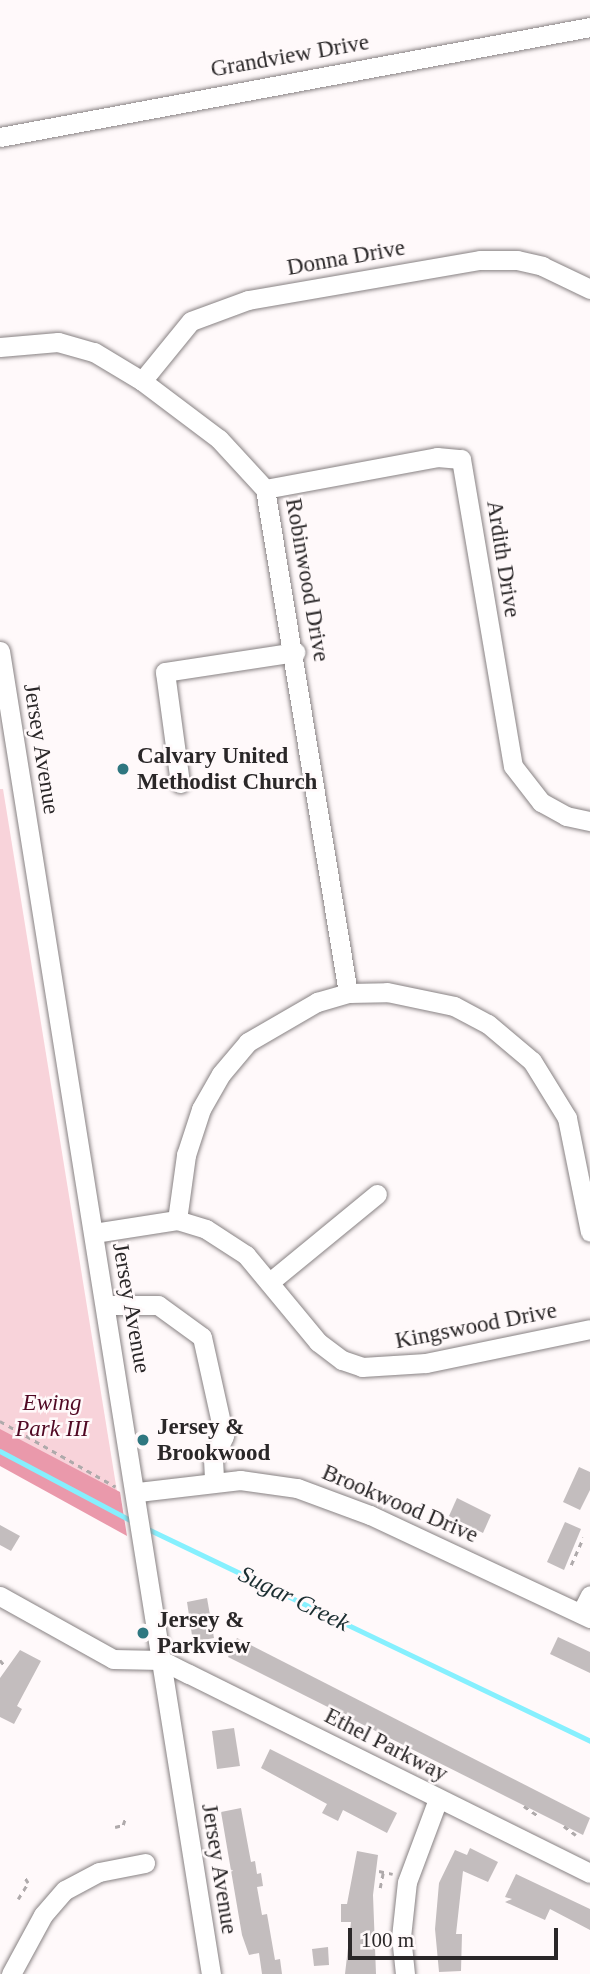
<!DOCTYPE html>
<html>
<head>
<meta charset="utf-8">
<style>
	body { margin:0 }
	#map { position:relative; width:590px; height:1974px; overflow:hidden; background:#fff9fa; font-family:Georgia,serif }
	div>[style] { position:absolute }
	.green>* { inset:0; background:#f8d3da }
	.forest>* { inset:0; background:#ea99ab }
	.stream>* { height:4.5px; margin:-2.25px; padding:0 2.25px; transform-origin:2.25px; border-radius:2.25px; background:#86f0fe }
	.building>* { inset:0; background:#c3bdbe }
	.path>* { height:2.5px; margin-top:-1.25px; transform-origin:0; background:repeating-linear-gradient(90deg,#afaaab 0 5px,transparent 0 10px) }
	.roads { filter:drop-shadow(0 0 2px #888283) drop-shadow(0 0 2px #888283) }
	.minor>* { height:19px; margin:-9.5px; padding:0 9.5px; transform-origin:9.5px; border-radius:9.5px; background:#fff }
	.dots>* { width:19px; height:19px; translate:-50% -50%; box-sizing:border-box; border:4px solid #fff9fa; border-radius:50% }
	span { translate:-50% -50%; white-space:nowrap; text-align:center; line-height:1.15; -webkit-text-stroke:5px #fff9fa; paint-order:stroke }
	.street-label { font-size:23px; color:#2a2728 }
	.poi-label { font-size:23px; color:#2a2728; font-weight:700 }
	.left { translate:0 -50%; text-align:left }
	.park-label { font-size:23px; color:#500823; font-style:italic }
	.water-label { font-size:24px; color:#1b2e31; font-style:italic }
	.scale { position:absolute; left:348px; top:1928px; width:210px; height:32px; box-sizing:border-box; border:4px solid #2a2728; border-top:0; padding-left:9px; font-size:21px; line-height:24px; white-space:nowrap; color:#2a2728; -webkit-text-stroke:5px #fff9fa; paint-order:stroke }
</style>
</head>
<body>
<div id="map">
	<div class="green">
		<i style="clip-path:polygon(0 789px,3px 789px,121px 1516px,0 1451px)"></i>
	</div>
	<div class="forest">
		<i style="clip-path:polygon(0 1429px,120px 1492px,127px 1536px,0 1466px)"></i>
	</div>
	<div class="stream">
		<i style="left:0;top:1451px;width:149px;rotate:27.9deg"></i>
		<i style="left:146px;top:1528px;width:492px;rotate:25.6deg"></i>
	</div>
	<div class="building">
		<i style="clip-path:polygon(579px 1467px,590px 1472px,590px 1490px,580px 1510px,563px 1502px)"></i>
		<i style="clip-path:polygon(457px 1498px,491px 1515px,483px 1533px,449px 1516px)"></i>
		<i style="clip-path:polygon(565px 1522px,581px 1529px,564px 1570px,547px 1562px)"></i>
		<i style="clip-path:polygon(0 1525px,20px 1536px,11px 1551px,0 1545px)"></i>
		<i style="clip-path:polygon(207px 1598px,214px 1638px,193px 1642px,187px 1602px)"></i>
		<i style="clip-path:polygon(558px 1637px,590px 1652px,590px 1673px,550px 1654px)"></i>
		<i style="clip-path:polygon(237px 1638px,590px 1818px,583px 1835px,228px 1657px)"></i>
		<i style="clip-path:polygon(20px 1650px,41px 1661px,17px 1706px,22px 1709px,14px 1724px,0 1717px,0 1678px)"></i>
		<i style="clip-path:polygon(234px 1728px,240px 1766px,217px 1769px,212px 1731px)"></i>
		<i style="clip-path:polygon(270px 1749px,397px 1813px,387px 1833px,343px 1810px,338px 1821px,322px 1813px,327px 1804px,261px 1768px)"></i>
		<i style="clip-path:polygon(241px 1808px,251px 1862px,255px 1861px,257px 1874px,261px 1873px,263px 1886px,257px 1887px,262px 1915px,267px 1914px,275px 1960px,280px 1959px,282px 1974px,262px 1974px,259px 1953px,249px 1955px,242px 1935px,221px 1812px)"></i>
		<i style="clip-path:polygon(470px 1848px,498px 1862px,488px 1882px,463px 1871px,456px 1934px,462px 1934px,461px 1971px,439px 1972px,435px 1929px,439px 1883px,455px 1850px,467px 1855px)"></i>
		<i style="clip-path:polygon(357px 1851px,378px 1855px,373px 1895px,376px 1974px,345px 1974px,351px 1922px,341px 1922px,341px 1904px,347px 1904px)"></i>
		<i style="clip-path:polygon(516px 1874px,590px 1909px,590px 1930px,550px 1909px,545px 1920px,505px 1902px,512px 1899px,505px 1897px)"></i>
		<i style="clip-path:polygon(328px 1947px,329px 1965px,314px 1966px,312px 1949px)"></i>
	</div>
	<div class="path">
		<i style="left:0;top:1421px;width:133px;rotate:29.6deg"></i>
		<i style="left:571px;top:1565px;width:30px;rotate:-66deg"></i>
		<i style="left:0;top:1660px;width:8px;rotate:50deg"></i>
		<i style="left:524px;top:1806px;width:16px;rotate:35deg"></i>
		<i style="left:564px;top:1826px;width:15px;rotate:37deg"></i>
		<i style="left:115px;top:1827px;width:8px;rotate:-14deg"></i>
		<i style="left:123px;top:1825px;width:6px;rotate:-72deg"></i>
		<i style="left:379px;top:1871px;width:14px;rotate:12deg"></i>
		<i style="left:380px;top:1888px;width:16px;rotate:-79deg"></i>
		<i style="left:18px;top:1899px;width:19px;rotate:-58deg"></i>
		<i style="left:28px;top:1883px;width:7px;rotate:-124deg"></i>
	</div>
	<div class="roads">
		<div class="minor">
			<i style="left:0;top:137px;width:600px;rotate:-10.56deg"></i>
			<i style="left:0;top:347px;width:58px;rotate:-4.9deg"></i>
			<i style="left:58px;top:342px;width:37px;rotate:16deg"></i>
			<i style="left:94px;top:352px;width:56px;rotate:31.1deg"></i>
			<i style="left:142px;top:381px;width:96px;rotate:37deg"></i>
			<i style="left:219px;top:439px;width:68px;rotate:47.4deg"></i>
			<i style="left:265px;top:489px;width:511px;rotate:80.65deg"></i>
			<i style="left:142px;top:381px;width:77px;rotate:-50.8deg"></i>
			<i style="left:191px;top:321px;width:61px;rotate:-20.2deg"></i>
			<i style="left:248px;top:300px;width:235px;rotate:-9.8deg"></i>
			<i style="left:480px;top:260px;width:37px"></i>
			<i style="left:517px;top:260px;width:26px;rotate:13deg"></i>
			<i style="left:542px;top:266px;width:53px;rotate:25.6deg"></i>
			<i style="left:265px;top:489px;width:175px;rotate:-10.5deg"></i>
			<i style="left:437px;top:457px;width:24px;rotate:5deg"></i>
			<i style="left:461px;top:459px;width:311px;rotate:80.4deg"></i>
			<i style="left:513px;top:766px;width:46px;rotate:52.1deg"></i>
			<i style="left:541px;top:802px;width:29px;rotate:29deg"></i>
			<i style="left:566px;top:816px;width:25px;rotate:12deg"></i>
			<i style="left:0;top:651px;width:1340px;rotate:80.94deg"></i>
			<i style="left:180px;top:783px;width:112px;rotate:-97.7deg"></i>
			<i style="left:165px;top:672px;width:132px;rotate:-8.7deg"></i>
			<i style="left:177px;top:1220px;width:66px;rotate:-82.1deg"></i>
			<i style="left:186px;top:1155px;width:48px;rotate:-71.9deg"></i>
			<i style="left:201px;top:1109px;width:40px;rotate:-60.3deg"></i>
			<i style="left:221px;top:1074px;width:42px;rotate:-49.8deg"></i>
			<i style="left:248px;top:1042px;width:80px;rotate:-30.1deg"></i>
			<i style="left:317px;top:1002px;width:32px;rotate:-16deg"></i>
			<i style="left:348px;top:993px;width:39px;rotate:-1deg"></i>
			<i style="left:387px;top:992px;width:68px;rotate:11.8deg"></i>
			<i style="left:454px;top:1006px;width:38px;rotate:28deg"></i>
			<i style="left:488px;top:1024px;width:57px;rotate:40.1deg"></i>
			<i style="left:532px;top:1061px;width:67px;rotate:58.4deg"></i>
			<i style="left:567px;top:1118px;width:116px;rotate:78.6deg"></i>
			<i style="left:94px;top:1233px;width:84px;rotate:-8.9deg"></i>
			<i style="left:177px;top:1220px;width:30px;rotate:17deg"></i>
			<i style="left:206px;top:1229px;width:48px;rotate:33deg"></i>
			<i style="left:246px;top:1255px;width:113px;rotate:50.4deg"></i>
			<i style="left:318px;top:1342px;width:30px;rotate:37deg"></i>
			<i style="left:342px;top:1360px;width:21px;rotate:19deg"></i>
			<i style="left:362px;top:1367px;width:64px;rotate:-3.6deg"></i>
			<i style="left:426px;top:1363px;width:167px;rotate:-11.7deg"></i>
			<i style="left:271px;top:1281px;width:137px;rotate:-39.4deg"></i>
			<i style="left:106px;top:1305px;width:52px"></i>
			<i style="left:158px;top:1305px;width:54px;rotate:36deg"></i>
			<i style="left:202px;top:1337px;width:101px;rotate:77.5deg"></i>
			<i style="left:224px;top:1436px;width:25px;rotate:116deg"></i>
			<i style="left:213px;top:1459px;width:22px;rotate:87deg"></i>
			<i style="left:138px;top:1492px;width:103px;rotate:-6.7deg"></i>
			<i style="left:240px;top:1480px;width:58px;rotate:8deg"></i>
			<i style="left:297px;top:1488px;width:78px;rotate:20.3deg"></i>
			<i style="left:370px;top:1515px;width:243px;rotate:25.1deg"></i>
			<i style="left:0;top:1596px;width:129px;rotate:29.1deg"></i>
			<i style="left:113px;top:1659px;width:48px;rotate:1.2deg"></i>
			<i style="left:161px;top:1660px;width:31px;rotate:27deg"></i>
			<i style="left:189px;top:1674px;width:448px;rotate:26.4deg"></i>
			<i style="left:581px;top:1613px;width:20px;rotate:-63deg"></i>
			<i style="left:11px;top:1974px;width:67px;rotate:-61.5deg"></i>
			<i style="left:43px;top:1915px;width:33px;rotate:-49deg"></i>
			<i style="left:65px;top:1890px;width:38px;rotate:-28deg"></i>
			<i style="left:99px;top:1872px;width:47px;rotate:-11.1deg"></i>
			<i style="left:405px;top:1974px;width:37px;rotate:-96deg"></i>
			<i style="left:401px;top:1937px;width:55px;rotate:-83.8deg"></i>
			<i style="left:407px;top:1882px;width:89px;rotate:-69.5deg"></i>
		</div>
	</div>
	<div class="dots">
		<i style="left:123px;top:769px;background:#2f7780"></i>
		<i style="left:143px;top:1440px;background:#2f7780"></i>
		<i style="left:143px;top:1633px;background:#2f7780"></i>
	</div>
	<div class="street-label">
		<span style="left:290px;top:56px;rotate:-10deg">Grandview Drive</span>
		<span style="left:346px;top:258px;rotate:-10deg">Donna Drive</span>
		<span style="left:503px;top:559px;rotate:81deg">Ardith Drive</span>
		<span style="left:307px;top:580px;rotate:80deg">Robinwood Drive</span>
		<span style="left:41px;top:749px;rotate:81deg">Jersey Avenue</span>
		<span style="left:131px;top:1308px;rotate:80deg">Jersey Avenue</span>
		<span style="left:476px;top:1326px;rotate:-11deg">Kingswood Drive</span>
		<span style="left:400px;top:1504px;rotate:23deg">Brookwood Drive</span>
		<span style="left:386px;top:1745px;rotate:27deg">Ethel Parkway</span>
		<span style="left:219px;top:1869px;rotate:81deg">Jersey Avenue</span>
	</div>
	<div class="poi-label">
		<span class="left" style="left:137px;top:769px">Calvary United<br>Methodist Church</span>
		<span class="left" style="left:157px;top:1440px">Jersey &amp;<br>Brookwood</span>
		<span class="left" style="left:157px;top:1633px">Jersey &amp;<br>Parkview</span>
	</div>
	<div class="park-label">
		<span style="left:52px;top:1416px">Ewing<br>Park III</span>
	</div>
	<div class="water-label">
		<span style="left:294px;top:1599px;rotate:26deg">Sugar Creek</span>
	</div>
	<div class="scale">100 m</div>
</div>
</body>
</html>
